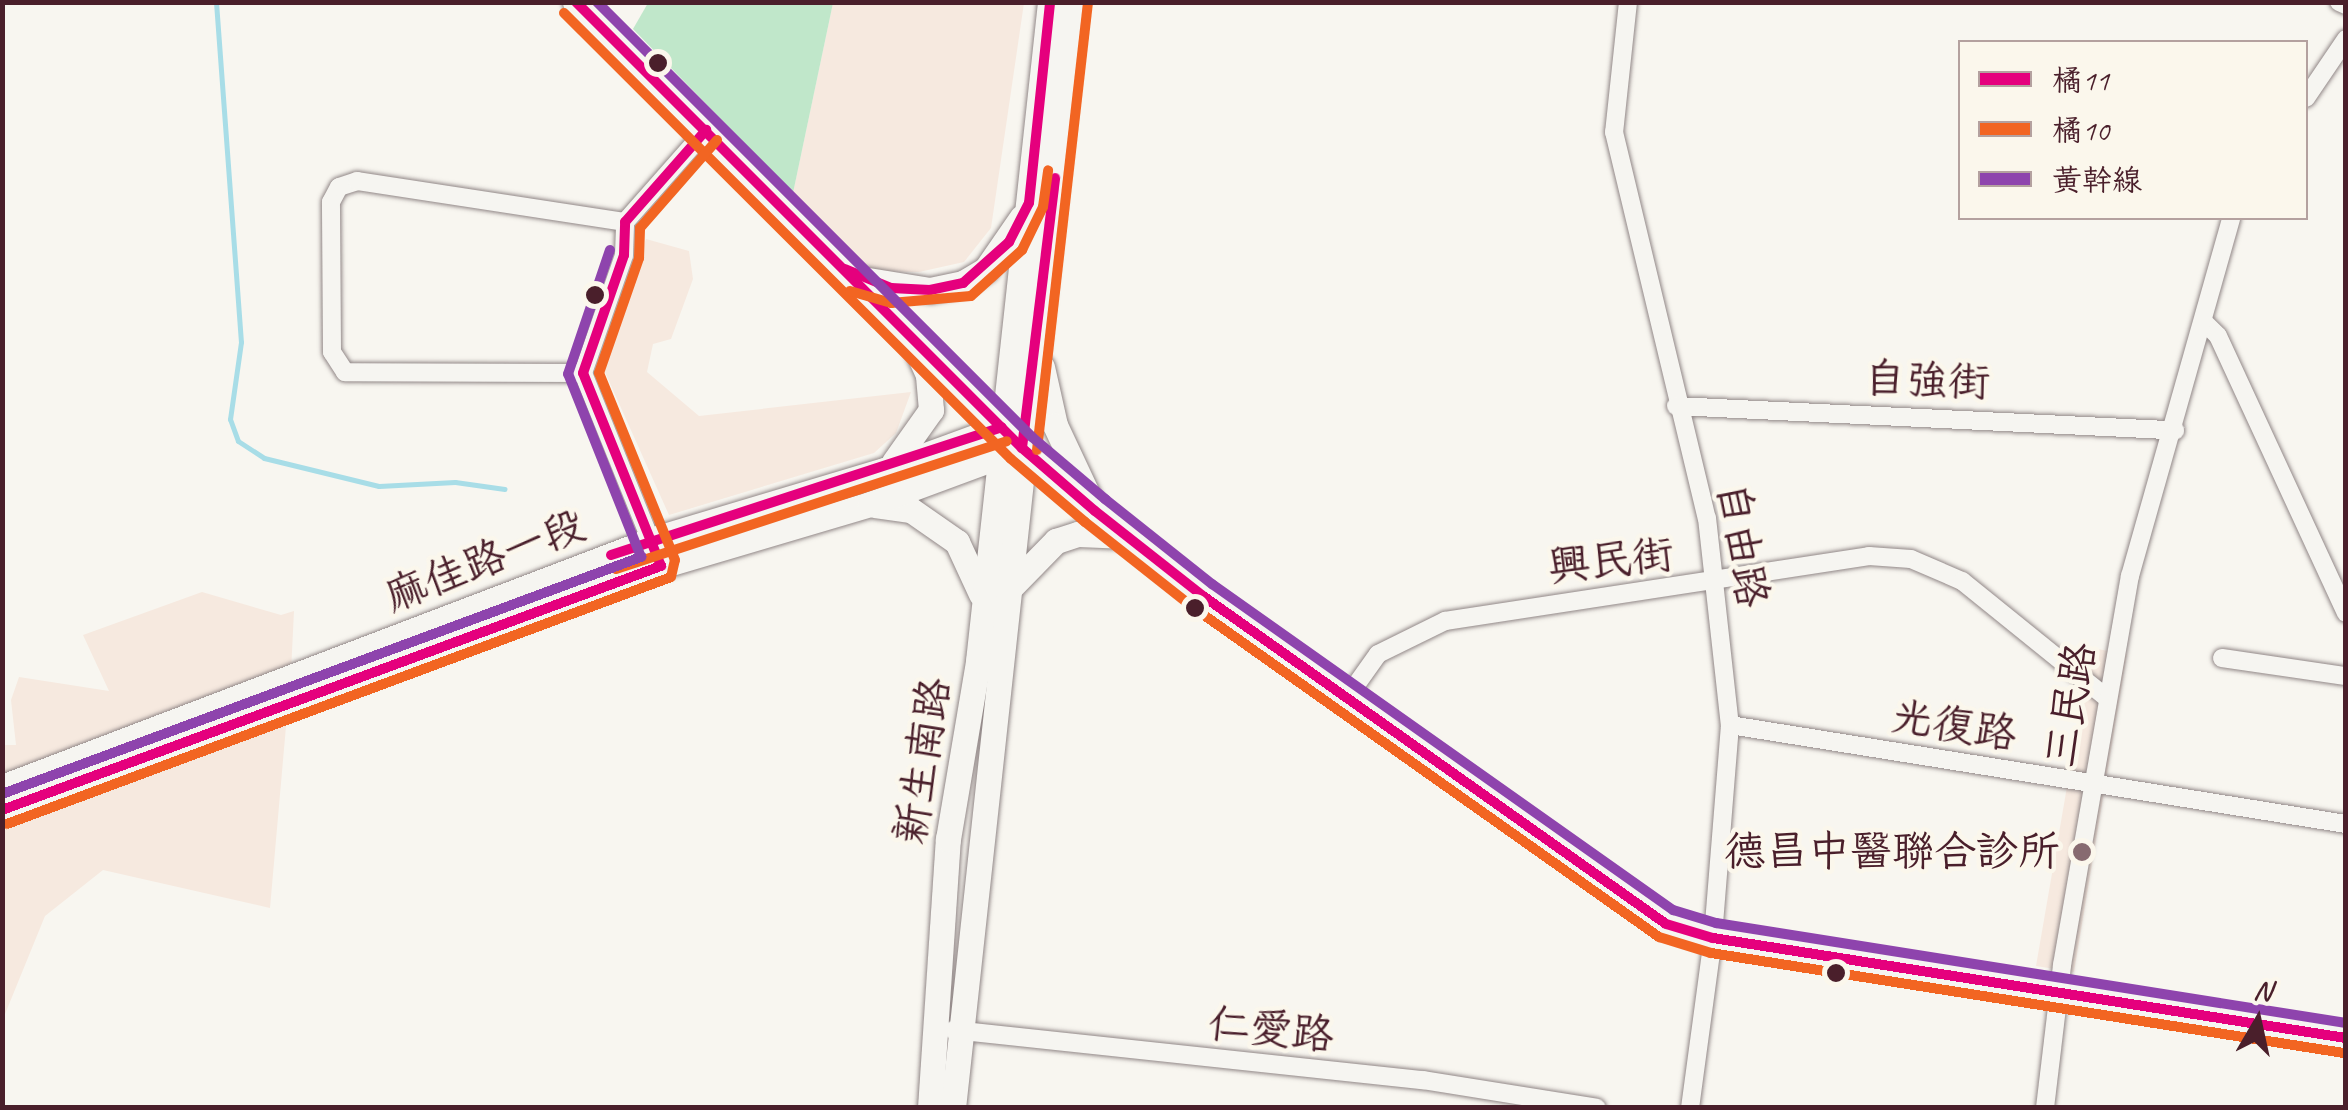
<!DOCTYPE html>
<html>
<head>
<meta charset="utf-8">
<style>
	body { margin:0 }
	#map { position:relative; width:2348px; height:1110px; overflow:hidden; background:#f8f6f0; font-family:Caveat,"LXGW WenKai TC",sans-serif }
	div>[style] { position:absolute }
	.built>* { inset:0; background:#f6e9df }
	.green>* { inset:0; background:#c0e7ca }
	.stream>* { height:5px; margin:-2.5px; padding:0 2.5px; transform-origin:2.5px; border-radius:2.5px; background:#a8dde7 }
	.roads { filter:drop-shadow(0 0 2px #918787) drop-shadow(0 0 2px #918787) }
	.minor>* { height:18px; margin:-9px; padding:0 9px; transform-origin:9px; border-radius:9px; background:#f6f5f1 }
	.secondary>* { height:25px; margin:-12.5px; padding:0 12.5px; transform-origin:12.5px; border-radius:12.5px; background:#f6f5f1 }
	.bus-1>* { height:10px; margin:-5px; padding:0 5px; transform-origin:5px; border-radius:5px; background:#e5007d }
	.bus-2>* { height:10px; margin:-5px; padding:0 5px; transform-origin:5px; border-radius:5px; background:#f26522 }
	.bus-3>* { height:10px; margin:-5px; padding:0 5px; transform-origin:5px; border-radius:5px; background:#8e44ad }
	.dots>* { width:28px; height:28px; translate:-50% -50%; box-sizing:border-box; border:5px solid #fbf7ec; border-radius:50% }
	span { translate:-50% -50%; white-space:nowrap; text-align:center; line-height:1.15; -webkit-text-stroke:9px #fbf7ec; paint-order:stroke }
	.street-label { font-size:42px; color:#4a1f2b }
	.poi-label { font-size:42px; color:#4a1f2b }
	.right { translate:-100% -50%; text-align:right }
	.frame { position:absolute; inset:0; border:5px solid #4a1f2b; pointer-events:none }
	.legend { position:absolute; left:1958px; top:40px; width:350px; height:180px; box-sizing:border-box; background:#fbf7ec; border:2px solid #b4a19f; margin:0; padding:12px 18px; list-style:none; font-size:30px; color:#4a1f2b }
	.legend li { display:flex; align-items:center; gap:20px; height:50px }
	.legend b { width:50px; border:2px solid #b4a19f }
	.north { position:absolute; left:2208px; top:970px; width:100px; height:100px; -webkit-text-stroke:8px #fbf7ec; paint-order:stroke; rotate:9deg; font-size:28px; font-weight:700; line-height:40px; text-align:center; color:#4a1f2b }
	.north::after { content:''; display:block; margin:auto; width:35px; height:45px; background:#4a1f2b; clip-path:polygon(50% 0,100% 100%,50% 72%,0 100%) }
</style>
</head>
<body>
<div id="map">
	<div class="built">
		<i style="clip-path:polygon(833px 3px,1024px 3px,991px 228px,964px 262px,919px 272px,863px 271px,793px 193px)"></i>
		<i style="clip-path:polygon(646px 239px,689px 251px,693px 279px,671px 339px,653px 344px,647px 372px,699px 416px,911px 392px,896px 433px,874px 453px,669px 515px,604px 370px)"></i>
		<i style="clip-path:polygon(202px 592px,281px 615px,294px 611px,291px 672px,3px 774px,2px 745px,16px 745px,11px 700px,19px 677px,109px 691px,83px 635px)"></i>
		<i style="clip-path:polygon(2091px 648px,2127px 654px,2074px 972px,2036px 966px)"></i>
		<i style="clip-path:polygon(287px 715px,270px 908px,103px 870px,45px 916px,3px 1019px,3px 831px)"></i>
	</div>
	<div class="green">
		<i style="clip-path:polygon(648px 3px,833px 3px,793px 193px,633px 29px)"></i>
	</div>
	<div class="stream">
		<i style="left:216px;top:2px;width:341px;rotate:85.8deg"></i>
		<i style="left:241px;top:342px;width:78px;rotate:98.1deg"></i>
		<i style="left:230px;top:419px;width:23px;rotate:70deg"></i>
		<i style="left:238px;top:441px;width:31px;rotate:33deg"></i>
		<i style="left:264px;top:458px;width:118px;rotate:13.7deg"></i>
		<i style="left:379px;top:486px;width:76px;rotate:-3deg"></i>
		<i style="left:455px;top:482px;width:50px;rotate:8deg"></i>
	</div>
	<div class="roads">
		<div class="minor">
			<i style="left:1628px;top:2px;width:131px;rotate:96.1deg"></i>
			<i style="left:1614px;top:132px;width:397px;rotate:76.5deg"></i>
			<i style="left:1707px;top:518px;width:208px;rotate:83.7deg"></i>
			<i style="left:1730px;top:725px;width:214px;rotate:94.6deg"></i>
			<i style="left:1713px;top:938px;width:172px;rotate:97.7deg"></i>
			<i style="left:2339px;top:2px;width:8px;rotate:23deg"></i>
			<i style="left:2306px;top:98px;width:71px;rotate:-55.9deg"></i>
			<i style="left:2205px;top:323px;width:18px;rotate:45deg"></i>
			<i style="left:2218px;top:336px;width:305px;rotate:65.2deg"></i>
			<i style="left:583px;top:373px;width:238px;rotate:-179.8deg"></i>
			<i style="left:345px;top:372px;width:24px;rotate:-123deg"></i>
			<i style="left:332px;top:352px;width:150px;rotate:-90.4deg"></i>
			<i style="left:331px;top:202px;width:17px;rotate:-62deg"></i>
			<i style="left:339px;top:187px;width:19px;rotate:-18deg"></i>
			<i style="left:357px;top:181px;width:271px;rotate:8.7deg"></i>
			<i style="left:1676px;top:406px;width:500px;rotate:2.8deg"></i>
			<i style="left:661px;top:566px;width:208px;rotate:-112deg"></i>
			<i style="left:583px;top:373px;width:125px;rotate:-70.8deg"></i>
			<i style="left:624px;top:255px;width:33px;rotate:-88deg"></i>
			<i style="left:625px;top:222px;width:123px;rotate:-48.6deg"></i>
			<i style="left:2222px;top:658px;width:125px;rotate:8.3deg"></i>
			<i style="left:1346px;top:699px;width:55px;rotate:-54.6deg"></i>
			<i style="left:1378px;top:654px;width:75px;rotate:-26.2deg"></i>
			<i style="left:1445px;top:621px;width:429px;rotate:-8.7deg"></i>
			<i style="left:1869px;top:556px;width:42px;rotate:4.1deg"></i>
			<i style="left:1911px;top:559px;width:56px;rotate:23.3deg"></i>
			<i style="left:1962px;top:581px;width:186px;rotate:38.9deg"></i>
			<i style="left:1730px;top:725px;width:624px;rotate:9.13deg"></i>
			<i style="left:953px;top:1030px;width:473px;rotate:6.1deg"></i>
			<i style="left:1423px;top:1080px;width:176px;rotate:9.1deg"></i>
			<i style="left:2045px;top:1108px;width:144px;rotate:-83.2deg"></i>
			<i style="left:2062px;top:965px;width:395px;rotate:-80.1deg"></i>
			<i style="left:2130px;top:576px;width:372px;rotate:-74.2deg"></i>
		</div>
		<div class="secondary">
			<i style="left:575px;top:2px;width:631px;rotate:44.94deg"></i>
			<i style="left:1022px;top:448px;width:96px;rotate:40.8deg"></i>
			<i style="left:1095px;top:511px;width:137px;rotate:38.2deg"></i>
			<i style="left:1203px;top:596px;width:567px;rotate:35.31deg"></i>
			<i style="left:1666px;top:924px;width:49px;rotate:16.6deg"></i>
			<i style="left:1713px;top:938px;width:641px;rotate:8.98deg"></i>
			<i style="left:856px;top:278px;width:75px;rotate:9.2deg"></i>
			<i style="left:930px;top:290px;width:34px;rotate:-12deg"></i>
			<i style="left:963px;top:283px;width:27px;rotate:-31deg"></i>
			<i style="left:986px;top:269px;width:63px;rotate:-55.3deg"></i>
			<i style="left:1042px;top:367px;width:59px;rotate:77.4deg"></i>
			<i style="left:1055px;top:425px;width:85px;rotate:64.9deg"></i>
			<i style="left:894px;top:462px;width:64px;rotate:-54.6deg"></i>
			<i style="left:931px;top:410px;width:35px;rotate:-95deg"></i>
			<i style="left:928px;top:375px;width:30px;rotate:-114deg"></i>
			<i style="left:875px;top:505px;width:36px;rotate:8deg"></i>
			<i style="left:911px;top:510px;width:56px;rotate:34.8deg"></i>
			<i style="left:957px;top:542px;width:57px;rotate:65.2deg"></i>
			<i style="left:1005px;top:593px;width:73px;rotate:-45.6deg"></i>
			<i style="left:1056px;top:541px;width:23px;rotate:-18deg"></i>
			<i style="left:1078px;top:534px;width:49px;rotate:2.3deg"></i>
			<i style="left:2px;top:787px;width:694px;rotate:-20.84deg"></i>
			<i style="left:651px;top:540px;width:244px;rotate:-16.7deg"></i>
			<i style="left:885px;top:470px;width:125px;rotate:-20.2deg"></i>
			<i style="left:2px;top:810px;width:703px;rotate:-20.32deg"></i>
			<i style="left:661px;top:566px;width:218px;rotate:-16.5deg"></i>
			<i style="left:870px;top:504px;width:153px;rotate:-20.3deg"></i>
			<i style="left:930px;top:1108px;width:270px;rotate:-86.2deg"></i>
			<i style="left:948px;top:839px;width:181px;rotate:-80.4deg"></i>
			<i style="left:978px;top:661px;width:663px;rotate:-83.76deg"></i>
			<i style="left:953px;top:1108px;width:1112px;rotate:-83.81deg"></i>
		</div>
	</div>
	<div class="bus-1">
		<i style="left:576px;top:2px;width:631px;rotate:45deg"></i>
		<i style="left:1022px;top:448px;width:96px;rotate:40.8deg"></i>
		<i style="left:1095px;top:511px;width:137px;rotate:38.2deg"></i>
		<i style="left:1203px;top:596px;width:567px;rotate:35.31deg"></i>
		<i style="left:1666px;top:924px;width:49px;rotate:16.6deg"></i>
		<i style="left:1713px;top:938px;width:641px;rotate:8.98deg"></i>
		<i style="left:845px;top:269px;width:50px;rotate:22.4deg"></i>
		<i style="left:891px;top:288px;width:39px;rotate:3deg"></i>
		<i style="left:930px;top:290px;width:34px;rotate:-12deg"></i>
		<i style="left:963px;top:283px;width:62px;rotate:-41.7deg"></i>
		<i style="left:1009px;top:242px;width:44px;rotate:-62.9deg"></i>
		<i style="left:1029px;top:203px;width:202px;rotate:-84deg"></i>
		<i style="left:1022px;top:448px;width:272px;rotate:-83deg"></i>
		<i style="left:611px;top:555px;width:411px;rotate:-18.1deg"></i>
		<i style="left:2px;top:810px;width:703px;rotate:-20.32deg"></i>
		<i style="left:661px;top:566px;width:208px;rotate:-112deg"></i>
		<i style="left:583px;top:373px;width:125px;rotate:-70.8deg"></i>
		<i style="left:624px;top:255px;width:33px;rotate:-88deg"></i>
		<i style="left:625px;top:222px;width:123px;rotate:-48.6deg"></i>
	</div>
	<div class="bus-2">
		<i style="left:564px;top:13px;width:631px;rotate:44.94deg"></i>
		<i style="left:1011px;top:459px;width:97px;rotate:40.4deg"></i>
		<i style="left:1085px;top:522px;width:139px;rotate:38.3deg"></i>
		<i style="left:1194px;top:608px;width:570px;rotate:35.28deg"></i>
		<i style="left:1659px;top:937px;width:54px;rotate:17.1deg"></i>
		<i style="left:1711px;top:953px;width:641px;rotate:8.98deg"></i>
		<i style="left:850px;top:291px;width:43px;rotate:16.3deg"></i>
		<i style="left:891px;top:303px;width:80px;rotate:-5deg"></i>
		<i style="left:971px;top:296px;width:69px;rotate:-42deg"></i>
		<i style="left:1022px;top:250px;width:48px;rotate:-64deg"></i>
		<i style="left:1043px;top:207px;width:37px;rotate:-82deg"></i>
		<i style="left:1037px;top:450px;width:449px;rotate:-83.5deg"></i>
		<i style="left:616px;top:569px;width:411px;rotate:-18.1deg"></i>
		<i style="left:7px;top:824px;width:708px;rotate:-20.4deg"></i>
		<i style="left:671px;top:577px;width:17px;rotate:-77deg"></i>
		<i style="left:675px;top:560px;width:202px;rotate:-112.1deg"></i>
		<i style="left:599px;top:373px;width:122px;rotate:-70.8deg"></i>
		<i style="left:639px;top:258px;width:30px;rotate:-88deg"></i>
		<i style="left:640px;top:228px;width:117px;rotate:-48.8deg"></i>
	</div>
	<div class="bus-3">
		<i style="left:597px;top:2px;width:615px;rotate:45deg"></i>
		<i style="left:1032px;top:437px;width:96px;rotate:40.3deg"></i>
		<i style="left:1105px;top:499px;width:137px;rotate:38.5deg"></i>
		<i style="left:1212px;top:584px;width:565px;rotate:35.27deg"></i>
		<i style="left:1673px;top:910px;width:45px;rotate:16.8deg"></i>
		<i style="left:1716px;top:923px;width:638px;rotate:9.02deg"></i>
		<i style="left:2px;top:794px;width:682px;rotate:-20.35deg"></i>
		<i style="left:641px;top:557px;width:197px;rotate:-111.7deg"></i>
		<i style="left:568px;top:374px;width:131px;rotate:-71.3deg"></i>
	</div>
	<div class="dots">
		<i style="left:658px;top:63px;background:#4a1f2b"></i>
		<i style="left:595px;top:295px;background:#4a1f2b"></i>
		<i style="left:1195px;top:608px;background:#4a1f2b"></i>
		<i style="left:2082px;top:852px;background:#876a70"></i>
		<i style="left:1836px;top:973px;background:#4a1f2b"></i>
	</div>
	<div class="street-label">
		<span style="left:1927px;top:381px;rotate:2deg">自強街</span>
		<span style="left:1742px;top:545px;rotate:80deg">自由路</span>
		<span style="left:485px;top:561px;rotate:-21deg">麻佳路一段</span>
		<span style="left:1611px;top:561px;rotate:-6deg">興民街</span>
		<span style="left:2071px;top:705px;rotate:-80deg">三民路</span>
		<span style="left:1954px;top:726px;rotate:9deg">光復路</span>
		<span style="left:923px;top:761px;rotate:-81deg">新生南路</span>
		<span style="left:1271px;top:1030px;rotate:6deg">仁愛路</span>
	</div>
	<div class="poi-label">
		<span class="right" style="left:2060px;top:852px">德昌中醫聯合診所</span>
	</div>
	<div class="frame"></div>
	<ul class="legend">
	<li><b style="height:12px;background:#e5007d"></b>橘11</li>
	<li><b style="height:12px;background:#f26522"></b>橘10</li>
	<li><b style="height:12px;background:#8e44ad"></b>黃幹線</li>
	</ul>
	<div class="north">N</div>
</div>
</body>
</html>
